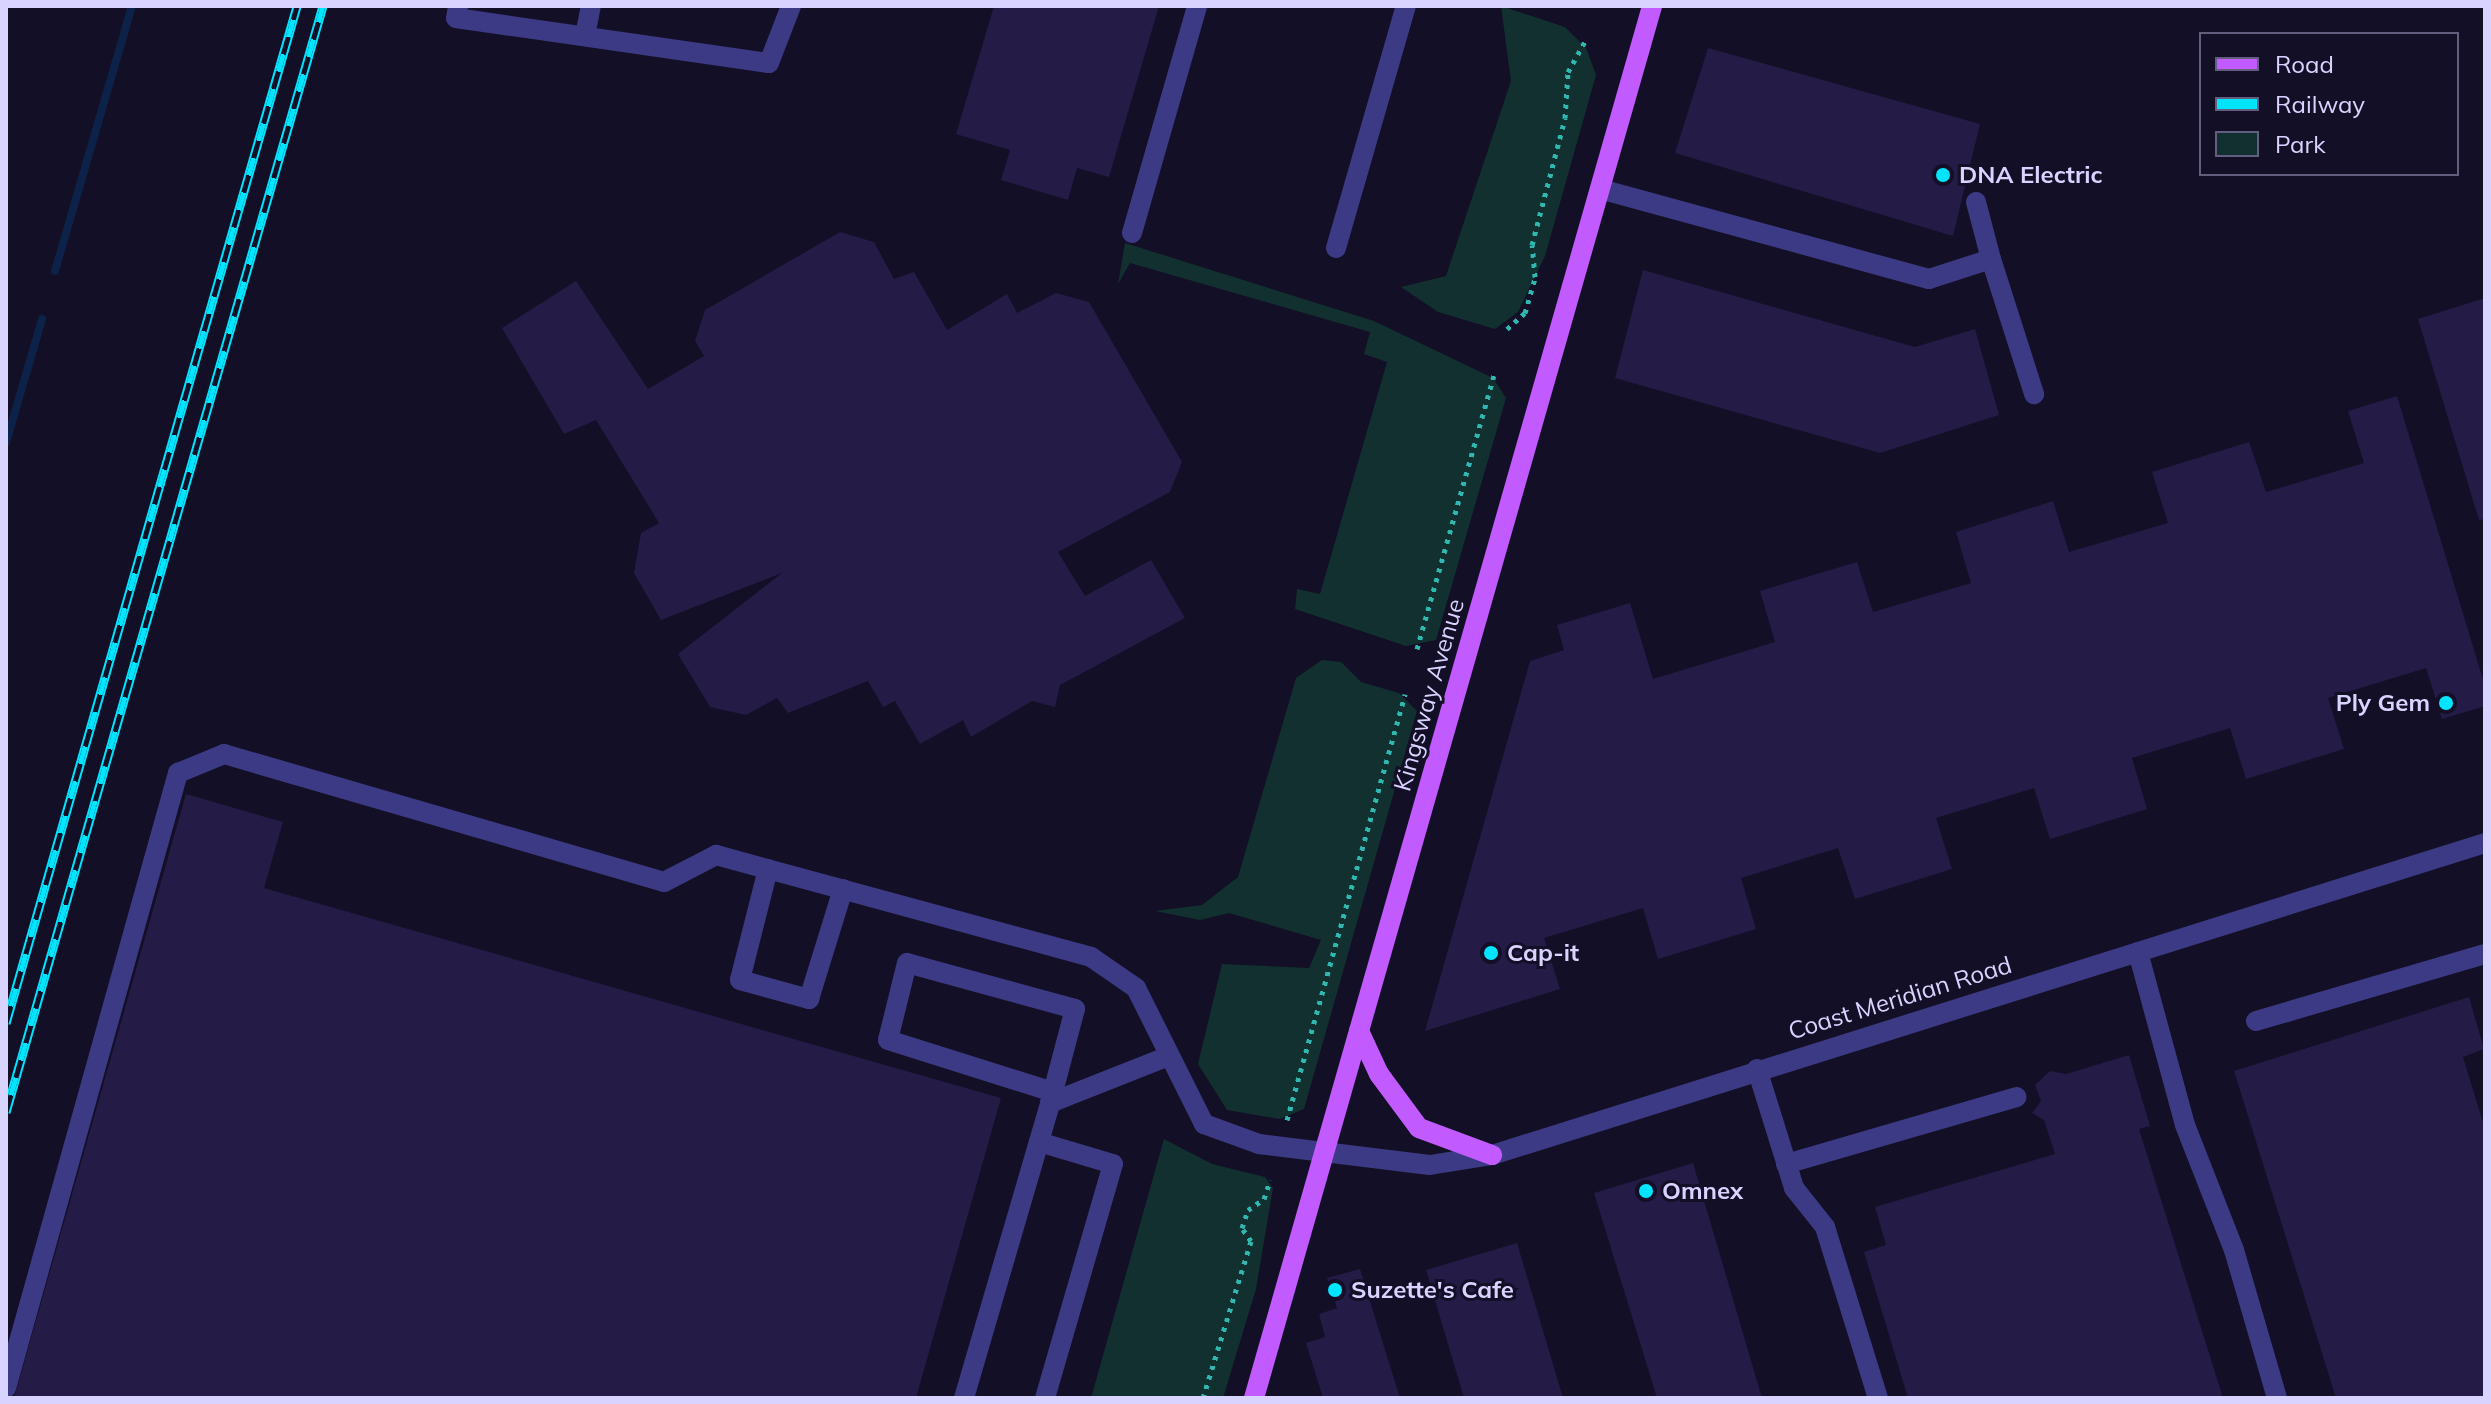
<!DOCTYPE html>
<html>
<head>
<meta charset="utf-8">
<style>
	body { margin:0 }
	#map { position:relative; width:2491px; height:1404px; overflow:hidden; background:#130f26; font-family:Mulish,sans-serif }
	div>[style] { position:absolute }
	.green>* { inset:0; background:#12302f }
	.stream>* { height:8px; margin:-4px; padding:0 4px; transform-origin:4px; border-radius:4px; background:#0c2248 }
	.building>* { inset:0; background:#241b47 }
	.path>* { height:5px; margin-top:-2.5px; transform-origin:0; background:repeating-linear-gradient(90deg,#2fb8b0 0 4px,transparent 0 10px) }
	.minor>* { height:20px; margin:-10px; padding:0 10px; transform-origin:10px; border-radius:10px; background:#3d3a85 }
	.major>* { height:20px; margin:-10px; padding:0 10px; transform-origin:10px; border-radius:10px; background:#c25bff }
	.rail>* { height:9px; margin-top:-4.5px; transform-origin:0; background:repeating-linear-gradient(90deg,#130f26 0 18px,#00e5ff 0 36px); box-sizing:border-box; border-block:2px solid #00e5ff }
	.dots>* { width:22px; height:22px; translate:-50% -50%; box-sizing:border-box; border:4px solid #130f26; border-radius:50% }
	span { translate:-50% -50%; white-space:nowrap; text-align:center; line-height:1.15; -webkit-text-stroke:6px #130f26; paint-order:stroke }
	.poi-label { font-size:24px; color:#d9d4ff; font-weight:700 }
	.left { translate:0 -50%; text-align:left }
	.right { translate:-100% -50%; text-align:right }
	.street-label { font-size:24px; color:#d9d4ff }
	.frame { position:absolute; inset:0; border:8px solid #d9d4ff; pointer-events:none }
	.legend { position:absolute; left:2199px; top:32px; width:260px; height:144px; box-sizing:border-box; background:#130f26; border:2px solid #625e7d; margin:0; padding:10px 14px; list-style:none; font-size:24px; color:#d9d4ff }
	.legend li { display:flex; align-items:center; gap:16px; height:40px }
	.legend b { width:40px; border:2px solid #625e7d }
</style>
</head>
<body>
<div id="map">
	<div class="green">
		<i style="clip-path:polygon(1501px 6px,1565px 27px,1586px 48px,1596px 75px,1545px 256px,1518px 312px,1495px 329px,1438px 312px,1401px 287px,1446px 276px,1511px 81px)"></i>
		<i style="clip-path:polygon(1125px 243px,1374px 321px,1493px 378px,1506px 398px,1436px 640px,1406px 646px,1295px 609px,1297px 589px,1320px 594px,1387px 362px,1364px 354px,1370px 332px,1130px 263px,1118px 284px)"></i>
		<i style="clip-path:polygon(1322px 660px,1341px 662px,1361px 682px,1399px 693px,1417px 711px,1304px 1109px,1280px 1119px,1227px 1110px,1198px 1064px,1222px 964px,1309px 968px,1321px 940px,1229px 913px,1200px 920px,1155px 911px,1202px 905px,1238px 877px,1296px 678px)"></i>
		<i style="clip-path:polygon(1164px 1139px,1212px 1164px,1265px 1177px,1273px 1188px,1256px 1289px,1223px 1398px,1091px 1398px)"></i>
	</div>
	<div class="stream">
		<i style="left:55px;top:271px;width:276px;rotate:-73.8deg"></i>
		<i style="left:6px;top:443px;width:129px;rotate:-73.8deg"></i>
	</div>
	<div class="building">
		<i style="clip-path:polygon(994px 6px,1159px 6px,1109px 177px,1077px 168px,1068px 200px,1001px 180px,1010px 150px,956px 134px)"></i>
		<i style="clip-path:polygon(1708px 48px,1980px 124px,1953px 236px,1675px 153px)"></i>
		<i style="clip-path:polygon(840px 232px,874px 242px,894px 279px,914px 272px,947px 330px,1007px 294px,1017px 313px,1056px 293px,1089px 302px,1182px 462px,1170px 492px,1058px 552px,1085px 596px,1151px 560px,1185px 618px,1060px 685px,1055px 707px,1032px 701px,971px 737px,963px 720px,920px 744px,895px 701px,883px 707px,868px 681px,788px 713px,777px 698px,746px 715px,710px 707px,678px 654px,782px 573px,661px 620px,634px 573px,641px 533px,659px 523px,596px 420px,564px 434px,502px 328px,576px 281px,648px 389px,704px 356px,695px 341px,705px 310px)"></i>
		<i style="clip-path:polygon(1643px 270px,1915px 347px,1975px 329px,1999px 415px,1880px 453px,1615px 378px)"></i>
		<i style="clip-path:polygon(2485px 298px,2485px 519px,2479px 520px,2418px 319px)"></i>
		<i style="clip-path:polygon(2397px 396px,2485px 686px,2485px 706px,2442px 719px,2426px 668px,2328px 698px,2344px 749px,2246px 779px,2230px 728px,2132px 758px,2147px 809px,2050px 839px,2034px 788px,1936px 818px,1952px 869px,1855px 899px,1838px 848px,1741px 878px,1756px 929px,1658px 959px,1643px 908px,1544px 938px,1560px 989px,1425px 1031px,1530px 661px,1564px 650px,1557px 625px,1630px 603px,1653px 679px,1775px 642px,1760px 591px,1857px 562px,1873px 612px,1971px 583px,1956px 532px,2053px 501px,2069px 552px,2168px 523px,2152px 472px,2249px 442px,2266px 492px,2364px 463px,2348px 411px)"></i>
		<i style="clip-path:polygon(186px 794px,283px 822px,264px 888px,1001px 1098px,916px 1398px,14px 1398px)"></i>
		<i style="clip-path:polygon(2469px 997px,2484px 1049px,2463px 1057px,2485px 1129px,2485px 1398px,2336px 1398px,2234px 1071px)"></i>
		<i style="clip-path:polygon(2129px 1055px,2150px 1126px,2139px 1129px,2223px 1398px,1908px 1398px,1864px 1252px,1886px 1245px,1875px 1207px,2055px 1154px,2044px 1120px,2032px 1113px,2041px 1101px,2035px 1085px,2050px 1071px,2066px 1074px)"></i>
		<i style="clip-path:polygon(1693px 1163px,1762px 1398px,1657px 1398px,1594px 1193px)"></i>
		<i style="clip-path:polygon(1517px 1243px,1563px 1398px,1464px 1398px,1426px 1270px)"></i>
		<i style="clip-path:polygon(1360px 1269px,1400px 1398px,1323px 1398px,1306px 1343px,1325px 1337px,1319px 1314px,1337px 1308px,1327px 1278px)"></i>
	</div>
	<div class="path">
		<i style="left:1507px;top:329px;width:24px;rotate:-42deg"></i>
		<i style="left:1525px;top:313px;width:37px;rotate:-74deg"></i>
		<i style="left:1535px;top:277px;width:32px;rotate:-95deg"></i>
		<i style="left:1532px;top:245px;width:131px;rotate:-75.4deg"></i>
		<i style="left:1565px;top:118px;width:46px;rotate:-86.3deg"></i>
		<i style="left:1568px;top:72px;width:35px;rotate:-61deg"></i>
		<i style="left:1417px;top:649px;width:285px;rotate:-74.3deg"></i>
		<i style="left:1287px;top:1120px;width:442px;rotate:-74.5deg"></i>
		<i style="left:1203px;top:1398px;width:164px;rotate:-73deg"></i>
		<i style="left:1251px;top:1241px;width:16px;rotate:-125deg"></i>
		<i style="left:1242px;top:1228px;width:19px;rotate:-72deg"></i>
		<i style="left:1248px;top:1210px;width:19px;rotate:-35deg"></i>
		<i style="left:1264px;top:1199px;width:20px;rotate:-72deg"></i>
	</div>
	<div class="minor">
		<i style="left:458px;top:6px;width:12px;rotate:99deg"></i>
		<i style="left:456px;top:18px;width:316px;rotate:8.2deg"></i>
		<i style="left:769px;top:63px;width:61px;rotate:-68.9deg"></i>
		<i style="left:585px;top:36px;width:31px;rotate:-79deg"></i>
		<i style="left:1600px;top:189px;width:341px;rotate:15.3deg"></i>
		<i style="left:1929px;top:279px;width:65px;rotate:-17.9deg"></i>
		<i style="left:1991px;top:259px;width:142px;rotate:72.3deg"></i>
		<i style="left:1976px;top:202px;width:59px;rotate:75.3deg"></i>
		<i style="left:1132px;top:233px;width:236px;rotate:-74deg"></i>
		<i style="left:1336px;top:248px;width:252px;rotate:-73.9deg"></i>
		<i style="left:768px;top:869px;width:114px;rotate:104.2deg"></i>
		<i style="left:740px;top:980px;width:72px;rotate:15.4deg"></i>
		<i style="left:809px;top:999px;width:115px;rotate:-72.8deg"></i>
		<i style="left:2138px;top:952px;width:179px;rotate:74.8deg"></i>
		<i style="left:2185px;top:1125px;width:134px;rotate:68.6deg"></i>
		<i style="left:2234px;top:1250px;width:154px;rotate:73.8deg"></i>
		<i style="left:2256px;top:1021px;width:239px;rotate:-16.3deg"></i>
		<i style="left:1757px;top:1069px;width:125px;rotate:72.7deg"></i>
		<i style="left:1794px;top:1188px;width:50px;rotate:51.5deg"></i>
		<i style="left:1825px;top:1227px;width:179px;rotate:72.8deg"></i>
		<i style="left:1050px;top:1103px;width:11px;rotate:-75deg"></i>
		<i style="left:1053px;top:1092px;width:86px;rotate:-75.2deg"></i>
		<i style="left:1075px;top:1009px;width:174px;rotate:-164.7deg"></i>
		<i style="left:907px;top:963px;width:79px;rotate:103.9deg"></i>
		<i style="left:888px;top:1040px;width:173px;rotate:17.5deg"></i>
		<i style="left:1039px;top:1142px;width:77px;rotate:16.6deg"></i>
		<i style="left:1113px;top:1164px;width:244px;rotate:106.2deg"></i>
		<i style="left:1786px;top:1164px;width:240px;rotate:-16.2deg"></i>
		<i style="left:6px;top:1388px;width:639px;rotate:-74.38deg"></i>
		<i style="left:178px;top:773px;width:50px;rotate:-22.4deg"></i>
		<i style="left:224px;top:754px;width:458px;rotate:16.2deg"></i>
		<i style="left:664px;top:882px;width:59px;rotate:-27.4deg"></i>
		<i style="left:716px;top:855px;width:389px;rotate:15.2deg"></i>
		<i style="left:1091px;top:957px;width:55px;rotate:34.6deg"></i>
		<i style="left:1136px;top:988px;width:152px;rotate:63.4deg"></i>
		<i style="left:1204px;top:1124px;width:59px;rotate:20deg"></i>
		<i style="left:1259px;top:1144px;width:172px;rotate:7deg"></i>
		<i style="left:1430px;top:1165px;width:63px;rotate:-9.2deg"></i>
		<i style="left:1492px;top:1155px;width:1041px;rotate:-17.44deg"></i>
		<i style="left:964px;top:1398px;width:307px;rotate:-73.7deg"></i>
		<i style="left:1050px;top:1103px;width:125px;rotate:-21.6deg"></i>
	</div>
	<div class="major">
		<i style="left:1359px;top:1031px;width:47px;rotate:65.1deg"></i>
		<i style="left:1379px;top:1074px;width:67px;rotate:53.5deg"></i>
		<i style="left:1419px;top:1128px;width:78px;rotate:20.3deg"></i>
		<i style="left:1254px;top:1398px;width:1448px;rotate:-74.04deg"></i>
	</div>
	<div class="rail">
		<i style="left:6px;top:1023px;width:1058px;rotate:-74.03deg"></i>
		<i style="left:6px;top:1112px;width:1151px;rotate:-74.01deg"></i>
	</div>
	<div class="dots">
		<i style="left:1943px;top:175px;background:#00e5ff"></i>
		<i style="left:2446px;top:703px;background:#00e5ff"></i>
		<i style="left:1491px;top:953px;background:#00e5ff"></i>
		<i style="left:1646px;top:1191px;background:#00e5ff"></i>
		<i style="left:1335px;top:1290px;background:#00e5ff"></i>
	</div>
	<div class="poi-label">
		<span class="left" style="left:1959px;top:175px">DNA Electric</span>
		<span class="right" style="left:2430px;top:703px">Ply Gem</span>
		<span class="left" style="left:1507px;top:953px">Cap-it</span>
		<span class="left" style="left:1662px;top:1191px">Omnex</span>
		<span class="left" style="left:1351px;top:1290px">Suzette's Cafe</span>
	</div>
	<div class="street-label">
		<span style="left:1429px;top:695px;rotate:-74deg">Kingsway Avenue</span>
		<span style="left:1900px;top:998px;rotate:-17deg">Coast Meridian Road</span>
	</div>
	<div class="frame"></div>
	<ul class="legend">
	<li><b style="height:10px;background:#c25bff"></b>Road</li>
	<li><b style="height:10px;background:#00e5ff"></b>Railway</li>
	<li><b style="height:22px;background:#12302f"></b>Park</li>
	</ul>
</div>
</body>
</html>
